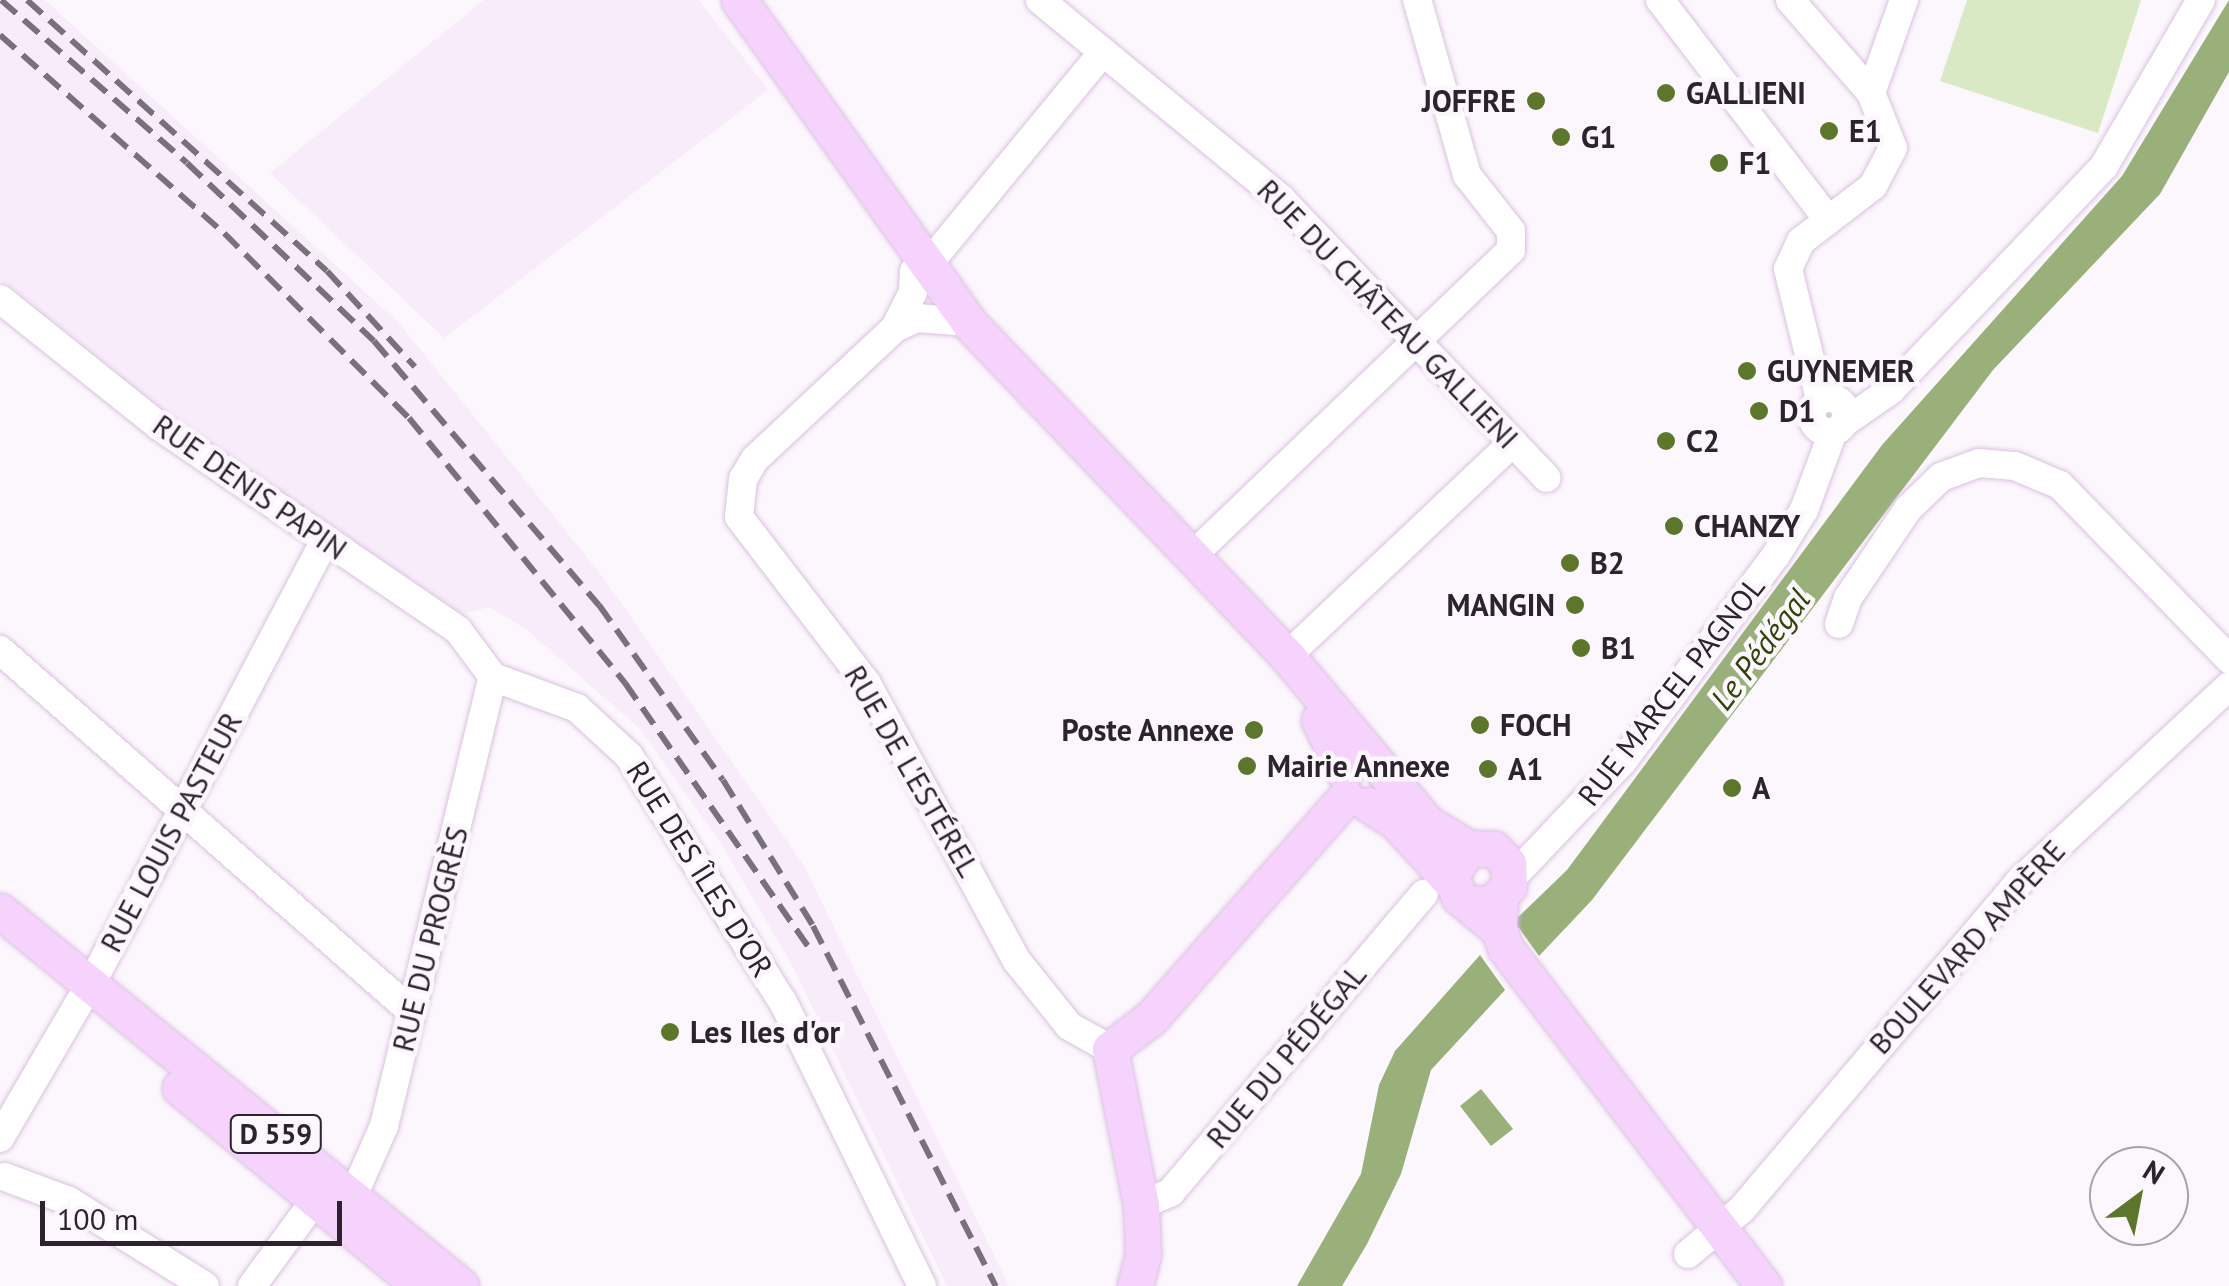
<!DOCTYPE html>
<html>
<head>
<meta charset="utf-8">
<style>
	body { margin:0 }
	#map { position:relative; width:2229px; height:1286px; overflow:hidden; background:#fcf6fd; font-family:"PT Sans",sans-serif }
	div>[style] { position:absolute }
	.built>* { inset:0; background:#f8ecfb }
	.green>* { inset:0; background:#d9e9c3 }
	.water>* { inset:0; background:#99b07a }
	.roads { filter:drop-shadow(0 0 2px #dac1df) drop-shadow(0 0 2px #dac1df) }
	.minor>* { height:28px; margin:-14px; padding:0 14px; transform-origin:14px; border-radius:14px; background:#fff }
	.minor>.ring { margin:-14px; padding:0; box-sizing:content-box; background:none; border:28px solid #fff; border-radius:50% }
	.major>* { height:35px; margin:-17.5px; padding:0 17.5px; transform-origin:17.5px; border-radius:17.5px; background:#f5d3fd }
	.rail>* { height:6px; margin-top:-3px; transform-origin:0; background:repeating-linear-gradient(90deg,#78717a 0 20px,transparent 0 30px) }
	.dots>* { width:28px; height:28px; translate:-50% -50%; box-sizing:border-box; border:5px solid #fcf6fd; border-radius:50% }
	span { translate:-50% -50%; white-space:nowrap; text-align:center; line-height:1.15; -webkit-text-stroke:9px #fcf6fd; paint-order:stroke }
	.shield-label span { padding:2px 8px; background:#fcf6fd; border:2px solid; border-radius:8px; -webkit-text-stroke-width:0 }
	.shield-label { font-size:28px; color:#2c232e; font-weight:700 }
	.poi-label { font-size:30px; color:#2c232e; font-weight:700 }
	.left { translate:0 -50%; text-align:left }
	.right { translate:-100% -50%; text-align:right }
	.street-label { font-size:30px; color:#2c232e }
	.water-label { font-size:32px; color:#314407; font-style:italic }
	.north { position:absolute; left:2089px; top:1146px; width:100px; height:100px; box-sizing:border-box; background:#fcf6fd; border:2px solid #a9a2aa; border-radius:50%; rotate:32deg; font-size:28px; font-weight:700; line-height:40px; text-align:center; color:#2c232e }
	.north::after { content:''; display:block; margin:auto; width:35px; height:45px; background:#5c772b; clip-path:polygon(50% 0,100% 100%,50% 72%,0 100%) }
	.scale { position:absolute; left:40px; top:1201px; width:302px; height:45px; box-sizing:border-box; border:5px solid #2c232e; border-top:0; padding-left:12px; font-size:30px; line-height:35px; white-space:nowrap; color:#2c232e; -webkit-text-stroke:8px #fcf6fd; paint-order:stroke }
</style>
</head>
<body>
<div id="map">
	<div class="built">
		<i style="clip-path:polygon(0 0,45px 0,399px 323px,605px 580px,803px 864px,1009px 1286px,947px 1286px,792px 965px,720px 842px,639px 728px,527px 630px,489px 607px,463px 614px,190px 431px,0 278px)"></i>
		<i style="clip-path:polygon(484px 0,699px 0,768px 90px,444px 338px,270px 173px)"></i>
	</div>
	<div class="green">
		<i style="clip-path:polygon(1967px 0,2141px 0,2098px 133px,1940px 81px)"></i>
	</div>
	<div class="water">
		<i style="clip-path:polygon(2229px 0,2229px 72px,2160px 194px,1993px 370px,1592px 900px,1539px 956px,1514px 921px,1567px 870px,1882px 445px,2122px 176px)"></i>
		<i style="clip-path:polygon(1480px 955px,1505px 990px,1431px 1070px,1401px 1174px,1367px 1244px,1342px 1286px,1297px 1286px,1361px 1174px,1379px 1085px,1395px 1051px)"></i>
		<i style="clip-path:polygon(1481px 1089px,1513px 1129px,1491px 1146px,1460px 1106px)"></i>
	</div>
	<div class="roads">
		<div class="minor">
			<i style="left:1040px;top:0;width:313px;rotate:39.5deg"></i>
			<i style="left:1281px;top:199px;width:385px;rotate:46.4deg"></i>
			<i style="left:1660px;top:0;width:277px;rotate:52.6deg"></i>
			<i style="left:1790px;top:0;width:123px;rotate:48.9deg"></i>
			<i style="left:1871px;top:93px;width:59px;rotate:68.2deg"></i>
			<i style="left:1893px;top:148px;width:43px;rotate:117.8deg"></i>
			<i style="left:1873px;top:186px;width:91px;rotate:142.6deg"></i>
			<i style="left:1801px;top:241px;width:31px;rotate:115deg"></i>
			<i style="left:1788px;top:269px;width:134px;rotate:76.2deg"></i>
			<i style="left:1871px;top:93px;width:99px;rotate:-70.5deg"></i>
			<i style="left:925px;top:268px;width:280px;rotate:-50.5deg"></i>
			<i style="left:914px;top:271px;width:21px;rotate:93deg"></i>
			<i style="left:913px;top:292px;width:40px;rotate:116.6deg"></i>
			<i style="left:895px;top:328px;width:192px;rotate:136.9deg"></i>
			<i style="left:755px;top:459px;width:23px;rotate:121deg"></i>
			<i style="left:743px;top:479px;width:38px;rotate:96deg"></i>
			<i style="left:739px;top:517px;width:210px;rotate:52.5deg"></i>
			<i style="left:867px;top:684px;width:315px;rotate:61.6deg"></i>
			<i style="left:1017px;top:961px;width:83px;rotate:51.3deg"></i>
			<i style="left:1069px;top:1026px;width:47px;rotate:29.3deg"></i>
			<i style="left:0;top:299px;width:203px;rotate:38.6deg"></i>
			<i style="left:159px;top:426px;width:362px;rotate:34.3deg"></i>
			<i style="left:458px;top:630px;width:59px;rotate:53.3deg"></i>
			<i style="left:895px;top:328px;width:23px;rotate:-25deg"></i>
			<i style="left:916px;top:318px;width:40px;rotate:4.3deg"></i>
			<i class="ring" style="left:1812px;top:398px;width:6px;height:6px"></i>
			<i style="left:1845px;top:422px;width:56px;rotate:-34.8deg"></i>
			<i style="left:1891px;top:390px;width:309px;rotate:-46.4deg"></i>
			<i style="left:2104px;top:166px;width:192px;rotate:-59.7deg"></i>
			<i style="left:1192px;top:556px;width:442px;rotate:-43.8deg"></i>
			<i style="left:1511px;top:250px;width:19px;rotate:-90deg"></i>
			<i style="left:1511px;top:231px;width:71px;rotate:-128.2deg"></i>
			<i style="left:1467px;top:175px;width:182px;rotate:-105.9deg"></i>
			<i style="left:1839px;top:624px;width:28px;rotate:-71deg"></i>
			<i style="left:1848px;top:598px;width:107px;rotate:-56deg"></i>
			<i style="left:1908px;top:509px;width:46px;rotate:-44.1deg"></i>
			<i style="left:1941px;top:477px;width:40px;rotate:-20.2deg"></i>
			<i style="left:1979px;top:463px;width:36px;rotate:5deg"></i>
			<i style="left:2015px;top:466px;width:49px;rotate:22.9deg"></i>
			<i style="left:2060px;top:485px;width:243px;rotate:45.8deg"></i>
			<i style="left:0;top:650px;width:548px;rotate:41.3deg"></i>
			<i style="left:1287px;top:656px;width:311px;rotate:-43.4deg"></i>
			<i style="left:493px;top:677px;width:90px;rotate:20.3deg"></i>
			<i style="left:577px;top:708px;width:71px;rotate:42.7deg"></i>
			<i style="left:629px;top:756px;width:290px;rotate:58deg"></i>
			<i style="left:783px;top:1002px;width:316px;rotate:63.9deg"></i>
			<i style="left:1510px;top:880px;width:164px;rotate:-46.5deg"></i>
			<i style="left:1623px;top:761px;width:257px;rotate:-53.4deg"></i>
			<i style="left:1776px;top:555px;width:53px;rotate:-58.1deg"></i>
			<i style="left:1804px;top:510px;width:83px;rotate:-69.6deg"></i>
			<i style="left:0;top:1138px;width:198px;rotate:-59.7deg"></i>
			<i style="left:100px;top:967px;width:483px;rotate:-62.2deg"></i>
			<i style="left:5px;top:1177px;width:68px;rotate:20.6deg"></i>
			<i style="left:69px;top:1201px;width:160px;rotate:32deg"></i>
			<i style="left:353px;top:1196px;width:77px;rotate:-66.1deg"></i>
			<i style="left:384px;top:1126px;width:462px;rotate:-76.4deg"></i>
			<i style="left:1141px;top:1205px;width:33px;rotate:-23deg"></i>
			<i style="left:1171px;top:1192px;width:391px;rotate:-49.7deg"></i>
			<i style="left:1688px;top:1254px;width:70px;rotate:-39.8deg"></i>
			<i style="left:1742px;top:1209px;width:427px;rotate:-49.7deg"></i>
			<i style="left:2018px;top:883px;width:289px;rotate:-43deg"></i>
			<i style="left:252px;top:1286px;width:107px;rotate:-53.8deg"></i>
		</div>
		<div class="major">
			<i style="left:739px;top:0;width:398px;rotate:54.5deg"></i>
			<i style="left:970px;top:324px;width:459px;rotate:46.3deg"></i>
			<i style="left:1287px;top:656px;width:218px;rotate:50deg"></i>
			<i style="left:1427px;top:823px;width:48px;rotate:31.4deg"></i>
			<i style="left:1319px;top:720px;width:58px;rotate:64.3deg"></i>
			<i style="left:1369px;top:805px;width:32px;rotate:32deg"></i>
			<i style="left:1396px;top:822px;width:81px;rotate:47.5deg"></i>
			<i style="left:1500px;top:898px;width:32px;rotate:92deg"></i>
			<i style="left:1499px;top:930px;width:20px;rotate:70deg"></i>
			<i style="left:1506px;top:949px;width:424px;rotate:52.6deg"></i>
			<i style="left:1469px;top:903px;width:22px;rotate:3deg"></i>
			<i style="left:1491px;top:904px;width:25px;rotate:-45deg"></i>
			<i style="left:1509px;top:886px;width:23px;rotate:-92deg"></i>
			<i style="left:1508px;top:863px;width:20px;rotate:-135deg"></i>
			<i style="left:1494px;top:849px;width:26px;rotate:-178deg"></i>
			<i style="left:1468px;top:848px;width:32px;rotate:122deg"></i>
			<i style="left:1451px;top:875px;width:23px;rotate:70deg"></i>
			<i style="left:1459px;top:897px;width:52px;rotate:39.5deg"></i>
			<i style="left:0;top:911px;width:594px;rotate:39.13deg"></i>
			<i style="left:180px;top:1088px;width:311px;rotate:39.5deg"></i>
			<i style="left:1135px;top:1286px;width:34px;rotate:-76deg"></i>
			<i style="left:1143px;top:1253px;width:48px;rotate:-92.4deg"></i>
			<i style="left:1141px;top:1205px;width:159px;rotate:-101.2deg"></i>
			<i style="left:1110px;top:1049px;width:51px;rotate:-37.1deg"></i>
			<i style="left:1151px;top:1018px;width:295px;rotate:-48.6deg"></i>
		</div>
	</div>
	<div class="rail">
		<i style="left:1px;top:0;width:247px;rotate:41.2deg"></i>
		<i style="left:187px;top:163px;width:258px;rotate:43.6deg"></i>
		<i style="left:374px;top:341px;width:347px;rotate:49.6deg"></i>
		<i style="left:599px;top:605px;width:214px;rotate:54.7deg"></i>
		<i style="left:723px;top:780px;width:172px;rotate:58.3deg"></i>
		<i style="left:813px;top:926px;width:404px;rotate:63.1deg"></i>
		<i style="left:27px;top:0;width:404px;rotate:42.1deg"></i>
		<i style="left:327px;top:271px;width:130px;rotate:47.5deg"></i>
		<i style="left:0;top:35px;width:299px;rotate:41.5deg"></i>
		<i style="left:224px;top:233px;width:262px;rotate:45deg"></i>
		<i style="left:409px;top:418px;width:342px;rotate:50.8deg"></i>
		<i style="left:625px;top:683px;width:323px;rotate:55.2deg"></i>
	</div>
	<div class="dots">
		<i style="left:1666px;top:93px;background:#5c772b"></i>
		<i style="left:1536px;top:101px;background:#5c772b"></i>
		<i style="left:1829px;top:131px;background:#5c772b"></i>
		<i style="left:1561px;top:137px;background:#5c772b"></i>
		<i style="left:1719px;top:163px;background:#5c772b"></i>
		<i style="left:1747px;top:371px;background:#5c772b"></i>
		<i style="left:1759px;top:411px;background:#5c772b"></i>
		<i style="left:1666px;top:441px;background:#5c772b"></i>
		<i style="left:1674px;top:526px;background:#5c772b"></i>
		<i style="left:1570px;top:563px;background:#5c772b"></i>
		<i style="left:1575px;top:605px;background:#5c772b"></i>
		<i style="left:1581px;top:648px;background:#5c772b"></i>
		<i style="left:1480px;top:725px;background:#5c772b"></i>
		<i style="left:1254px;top:730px;background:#5c772b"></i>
		<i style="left:1247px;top:766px;background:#5c772b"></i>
		<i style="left:1488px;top:769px;background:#5c772b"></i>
		<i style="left:1732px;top:788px;background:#5c772b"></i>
		<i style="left:670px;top:1032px;background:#5c772b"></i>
	</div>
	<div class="shield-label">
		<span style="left:276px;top:1134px">D 559</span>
	</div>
	<div class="poi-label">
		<span class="left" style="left:1686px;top:93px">GALLIENI</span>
		<span class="right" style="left:1516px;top:101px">JOFFRE</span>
		<span class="left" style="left:1849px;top:131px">E1</span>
		<span class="left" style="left:1581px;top:137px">G1</span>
		<span class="left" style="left:1739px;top:163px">F1</span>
		<span class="left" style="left:1767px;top:371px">GUYNEMER</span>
		<span class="left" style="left:1779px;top:411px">D1</span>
		<span class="left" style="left:1686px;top:441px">C2</span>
		<span class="left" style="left:1694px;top:526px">CHANZY</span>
		<span class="left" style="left:1590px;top:563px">B2</span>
		<span class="right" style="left:1555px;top:605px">MANGIN</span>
		<span class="left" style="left:1601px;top:648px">B1</span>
		<span class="left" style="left:1500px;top:725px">FOCH</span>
		<span class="right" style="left:1234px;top:730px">Poste Annexe</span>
		<span class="left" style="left:1267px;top:766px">Mairie Annexe</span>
		<span class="left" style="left:1508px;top:769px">A1</span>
		<span class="left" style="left:1752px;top:788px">A</span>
		<span class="left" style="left:690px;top:1032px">Les Iles d'or</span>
	</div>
	<div class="street-label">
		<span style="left:1388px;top:314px;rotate:46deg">RUE DU CHÂTEAU GALLIENI</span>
		<span style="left:250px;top:487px;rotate:35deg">RUE DENIS PAPIN</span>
		<span style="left:1671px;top:691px;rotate:-52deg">RUE MARCEL PAGNOL</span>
		<span style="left:912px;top:771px;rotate:60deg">RUE DE L'ESTÉREL</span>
		<span style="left:171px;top:832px;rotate:-62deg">RUE LOUIS PASTEUR</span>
		<span style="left:700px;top:869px;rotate:58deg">RUE DES ÎLES D'OR</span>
		<span style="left:430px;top:939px;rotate:-76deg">RUE DU PROGRÈS</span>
		<span style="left:1967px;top:947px;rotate:-48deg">BOULEVARD AMPÈRE</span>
		<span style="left:1286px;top:1056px;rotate:-50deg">RUE DU PÉDÉGAL</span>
	</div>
	<div class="water-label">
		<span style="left:1760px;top:649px;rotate:-53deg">Le Pédégal</span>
	</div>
	<div class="north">N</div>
	<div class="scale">100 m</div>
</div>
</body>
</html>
